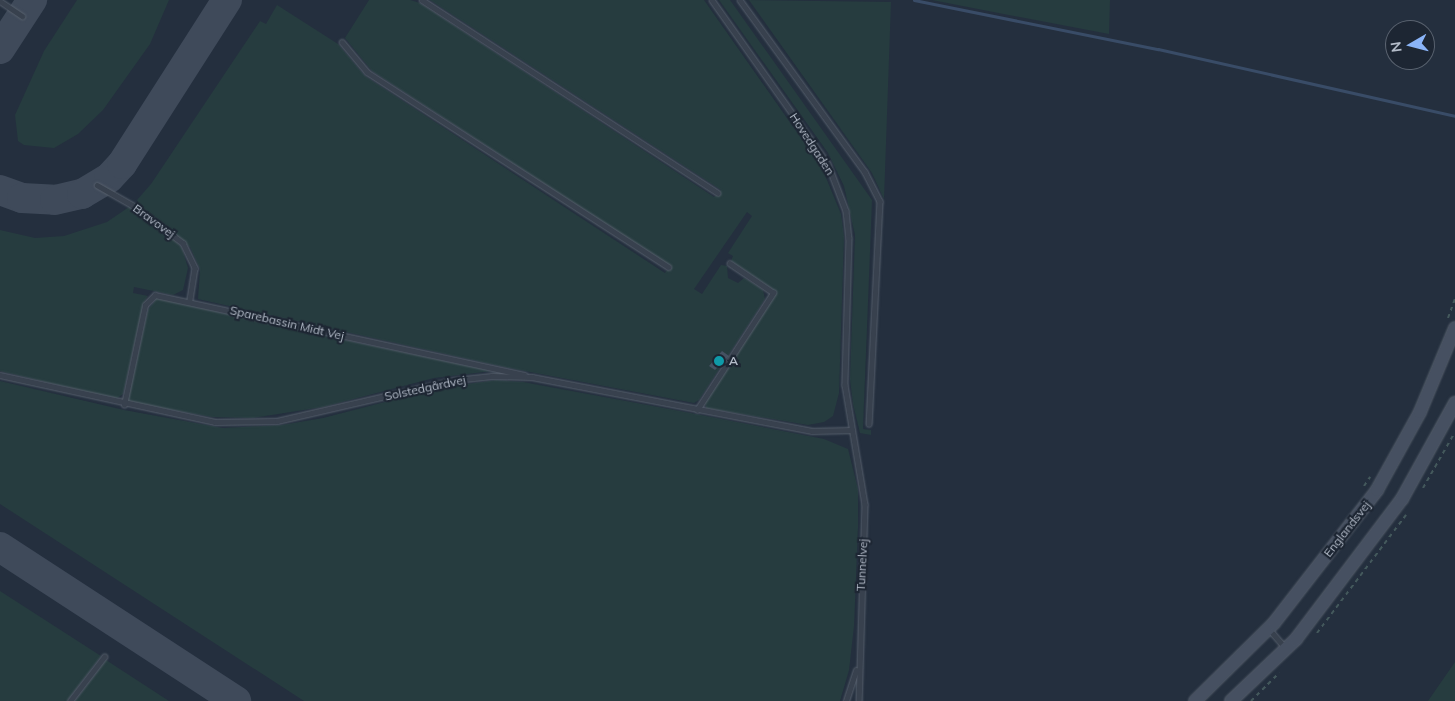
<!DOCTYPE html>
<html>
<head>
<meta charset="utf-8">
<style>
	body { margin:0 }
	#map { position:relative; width:1455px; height:701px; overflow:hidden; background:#242f3e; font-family:Mulish,sans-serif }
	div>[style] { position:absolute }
	.green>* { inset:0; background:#263c3f }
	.stream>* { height:3px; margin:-1.5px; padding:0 1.5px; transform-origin:1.5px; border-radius:1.5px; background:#394c67 }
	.taxiway>* { height:30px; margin:-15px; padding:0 15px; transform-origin:15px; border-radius:15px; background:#3f4a5a }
	.building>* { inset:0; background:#455162 }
	.path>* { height:2px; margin-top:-1px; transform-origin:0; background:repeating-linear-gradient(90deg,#44595c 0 4px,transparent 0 8px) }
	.roads { filter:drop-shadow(0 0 1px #565f6c) drop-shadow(0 0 1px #565f6c) }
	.lane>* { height:4.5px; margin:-2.25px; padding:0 2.25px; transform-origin:2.25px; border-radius:2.25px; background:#38414e }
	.secondary>* { height:12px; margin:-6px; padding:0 6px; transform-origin:6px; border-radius:6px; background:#465061 }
	.dots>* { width:14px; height:14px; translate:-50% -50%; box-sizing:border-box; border:2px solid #1d2633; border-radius:50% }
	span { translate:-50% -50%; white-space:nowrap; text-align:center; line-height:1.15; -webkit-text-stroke:4.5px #1d2633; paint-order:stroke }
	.street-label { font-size:12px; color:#b4bcc9 }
	.poi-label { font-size:12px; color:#b4bcc9; font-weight:700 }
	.left { translate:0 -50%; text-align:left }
	.north { position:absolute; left:1385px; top:20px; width:50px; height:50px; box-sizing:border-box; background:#1d2633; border:1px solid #59626f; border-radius:50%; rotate:262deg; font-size:14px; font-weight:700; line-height:20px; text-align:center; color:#b4bcc9 }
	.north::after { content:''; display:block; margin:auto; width:18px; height:22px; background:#8ab4f8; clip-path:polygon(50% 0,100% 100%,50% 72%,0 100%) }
</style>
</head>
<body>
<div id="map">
	<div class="green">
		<i style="clip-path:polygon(77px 0,169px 0,150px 44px,103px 110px,78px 134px,54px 148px,24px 145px,18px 141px,15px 115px,44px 51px)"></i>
		<i style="clip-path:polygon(369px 0,410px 0,420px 3px,714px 197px,721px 190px,430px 0,704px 0,822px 168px,841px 214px,844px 236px,839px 393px,833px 416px,824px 422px,808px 425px,706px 408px,705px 401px,777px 292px,731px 261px,733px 256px,728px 253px,752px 216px,747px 212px,694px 289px,702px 294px,721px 265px,727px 266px,728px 278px,738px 283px,744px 278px,748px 280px,763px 290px,765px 299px,699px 400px,694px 403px,504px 367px,198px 299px,200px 269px,190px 247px,141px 208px,137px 200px,151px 184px,260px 21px,266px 24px,277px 5px,338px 44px,365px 76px,665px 273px,670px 266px,372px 71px,345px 38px)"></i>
		<i style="clip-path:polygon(719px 0,730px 0,872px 200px,863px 429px,871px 430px,871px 435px,860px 433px,853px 404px,850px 379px,855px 235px,844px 186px,828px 153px)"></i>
		<i style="clip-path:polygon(749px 0,891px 2px,884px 199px,872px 173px)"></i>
		<i style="clip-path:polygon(932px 0,1110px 0,1109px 34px,978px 9px)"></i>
		<i style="clip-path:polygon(129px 207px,175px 240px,182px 248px,188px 268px,183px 290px,173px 295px,134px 287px,133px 293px,148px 296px,144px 302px,123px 394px,116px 399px,0 371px,0 230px,35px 238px,64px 236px,107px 222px)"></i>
		<i style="clip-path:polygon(157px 298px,316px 334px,492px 371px,434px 378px,323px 407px,253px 418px,212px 417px,127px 402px,148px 310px)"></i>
		<i style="clip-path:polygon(496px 380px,523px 382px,696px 414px,824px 439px,848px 449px,858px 489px,858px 527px,854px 626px,849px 670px,840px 701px,304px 701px,0 504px,0 381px,124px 410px,223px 428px,282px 425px,323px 418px,439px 388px)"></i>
		<i style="clip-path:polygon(0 591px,101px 656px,67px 701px,0 701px)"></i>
		<i style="clip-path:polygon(106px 660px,169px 701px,75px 701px)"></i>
		<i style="clip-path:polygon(1455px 662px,1455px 701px,1428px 701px)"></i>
	</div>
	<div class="stream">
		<i style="left:914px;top:0;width:249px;rotate:11.4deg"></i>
		<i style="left:1158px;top:49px;width:304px;rotate:12.7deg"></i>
	</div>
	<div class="taxiway">
		<i style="left:0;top:49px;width:59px;rotate:-56.9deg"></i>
		<i style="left:0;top:190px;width:23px;rotate:20deg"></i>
		<i style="left:22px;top:198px;width:33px;rotate:3deg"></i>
		<i style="left:55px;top:200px;width:28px;rotate:-13deg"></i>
		<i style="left:82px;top:194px;width:31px;rotate:-31deg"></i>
		<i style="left:109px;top:178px;width:19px;rotate:-47deg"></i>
		<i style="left:122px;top:164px;width:195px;rotate:-57.4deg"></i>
		<i style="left:0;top:547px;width:282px;rotate:33.1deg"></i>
	</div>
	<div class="building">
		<i style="clip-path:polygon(722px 351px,729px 356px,715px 370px,709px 366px)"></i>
	</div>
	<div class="path">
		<i style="left:1448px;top:318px;width:20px;rotate:-70deg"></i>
		<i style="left:1364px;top:486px;width:11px;rotate:-56deg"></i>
		<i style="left:1423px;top:488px;width:64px;rotate:-60.3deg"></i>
		<i style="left:1317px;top:633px;width:148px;rotate:-53deg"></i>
		<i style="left:1251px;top:701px;width:40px;rotate:-45deg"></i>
	</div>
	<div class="roads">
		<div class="lane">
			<i style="left:422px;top:0;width:353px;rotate:33.1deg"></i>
			<i style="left:712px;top:0;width:201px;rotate:54.7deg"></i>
			<i style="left:828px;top:164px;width:50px;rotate:69deg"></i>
			<i style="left:846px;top:211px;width:27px;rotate:84deg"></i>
			<i style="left:849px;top:238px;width:147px;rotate:91.6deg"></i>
			<i style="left:845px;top:385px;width:121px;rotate:80.5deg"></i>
			<i style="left:865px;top:504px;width:197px;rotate:91.7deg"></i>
			<i style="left:740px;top:0;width:213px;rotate:54deg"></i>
			<i style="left:865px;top:172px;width:33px;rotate:63deg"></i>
			<i style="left:880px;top:201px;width:223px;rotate:92.8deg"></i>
			<i style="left:0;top:1px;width:27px;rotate:34deg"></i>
			<i style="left:342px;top:42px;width:39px;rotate:50deg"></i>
			<i style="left:367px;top:72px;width:359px;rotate:32.9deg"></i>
			<i style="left:97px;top:185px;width:40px;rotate:29.7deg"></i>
			<i style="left:132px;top:205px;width:64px;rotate:36.7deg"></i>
			<i style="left:183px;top:243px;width:28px;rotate:64deg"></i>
			<i style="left:195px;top:268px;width:33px;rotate:99deg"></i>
			<i style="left:0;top:375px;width:220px;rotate:12.3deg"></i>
			<i style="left:215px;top:422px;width:62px;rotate:-0.9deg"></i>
			<i style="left:277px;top:421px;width:183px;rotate:-13deg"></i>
			<i style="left:455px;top:380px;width:37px;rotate:-6deg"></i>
			<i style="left:492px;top:376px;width:40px;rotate:1.4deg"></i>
			<i style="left:532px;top:377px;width:285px;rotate:10.9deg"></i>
			<i style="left:812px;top:431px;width:40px;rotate:-1.4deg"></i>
			<i style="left:124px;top:405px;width:102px;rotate:-78.1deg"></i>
			<i style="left:145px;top:305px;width:14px;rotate:-45deg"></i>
			<i style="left:155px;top:295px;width:378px;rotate:12.2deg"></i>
			<i style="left:697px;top:410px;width:140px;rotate:-57deg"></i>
			<i style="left:773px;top:293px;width:52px;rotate:-146deg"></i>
			<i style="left:1270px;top:630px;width:21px;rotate:49deg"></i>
			<i style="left:70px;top:701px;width:56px;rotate:-52.3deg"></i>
			<i style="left:846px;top:701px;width:32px;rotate:-72deg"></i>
		</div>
		<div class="secondary">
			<i style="left:1195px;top:701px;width:111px;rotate:-44.6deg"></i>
			<i style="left:1274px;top:623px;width:168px;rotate:-52.2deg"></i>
			<i style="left:1377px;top:490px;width:89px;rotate:-61.1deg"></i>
			<i style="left:1420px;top:412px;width:91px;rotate:-67.4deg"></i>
			<i style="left:1231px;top:701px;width:90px;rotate:-43.6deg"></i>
			<i style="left:1296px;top:639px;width:176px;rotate:-52.9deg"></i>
			<i style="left:1402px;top:499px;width:110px;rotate:-61.1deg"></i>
		</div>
	</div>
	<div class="dots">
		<i style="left:719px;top:361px;background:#0f9aa8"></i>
	</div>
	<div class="street-label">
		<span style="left:812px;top:144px;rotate:57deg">Hovedgaden</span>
		<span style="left:154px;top:221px;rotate:36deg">Bravovej</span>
		<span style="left:287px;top:323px;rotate:13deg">Sparebassin Midt Vej</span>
		<span style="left:425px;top:388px;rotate:-12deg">Solstedgårdvej</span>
		<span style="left:1347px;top:529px;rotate:-52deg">Englandsvej</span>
		<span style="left:862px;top:565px;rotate:-87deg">Tunnelvej</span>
	</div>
	<div class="poi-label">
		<span class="left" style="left:729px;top:361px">A</span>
	</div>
	<div class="north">N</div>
</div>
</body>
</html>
